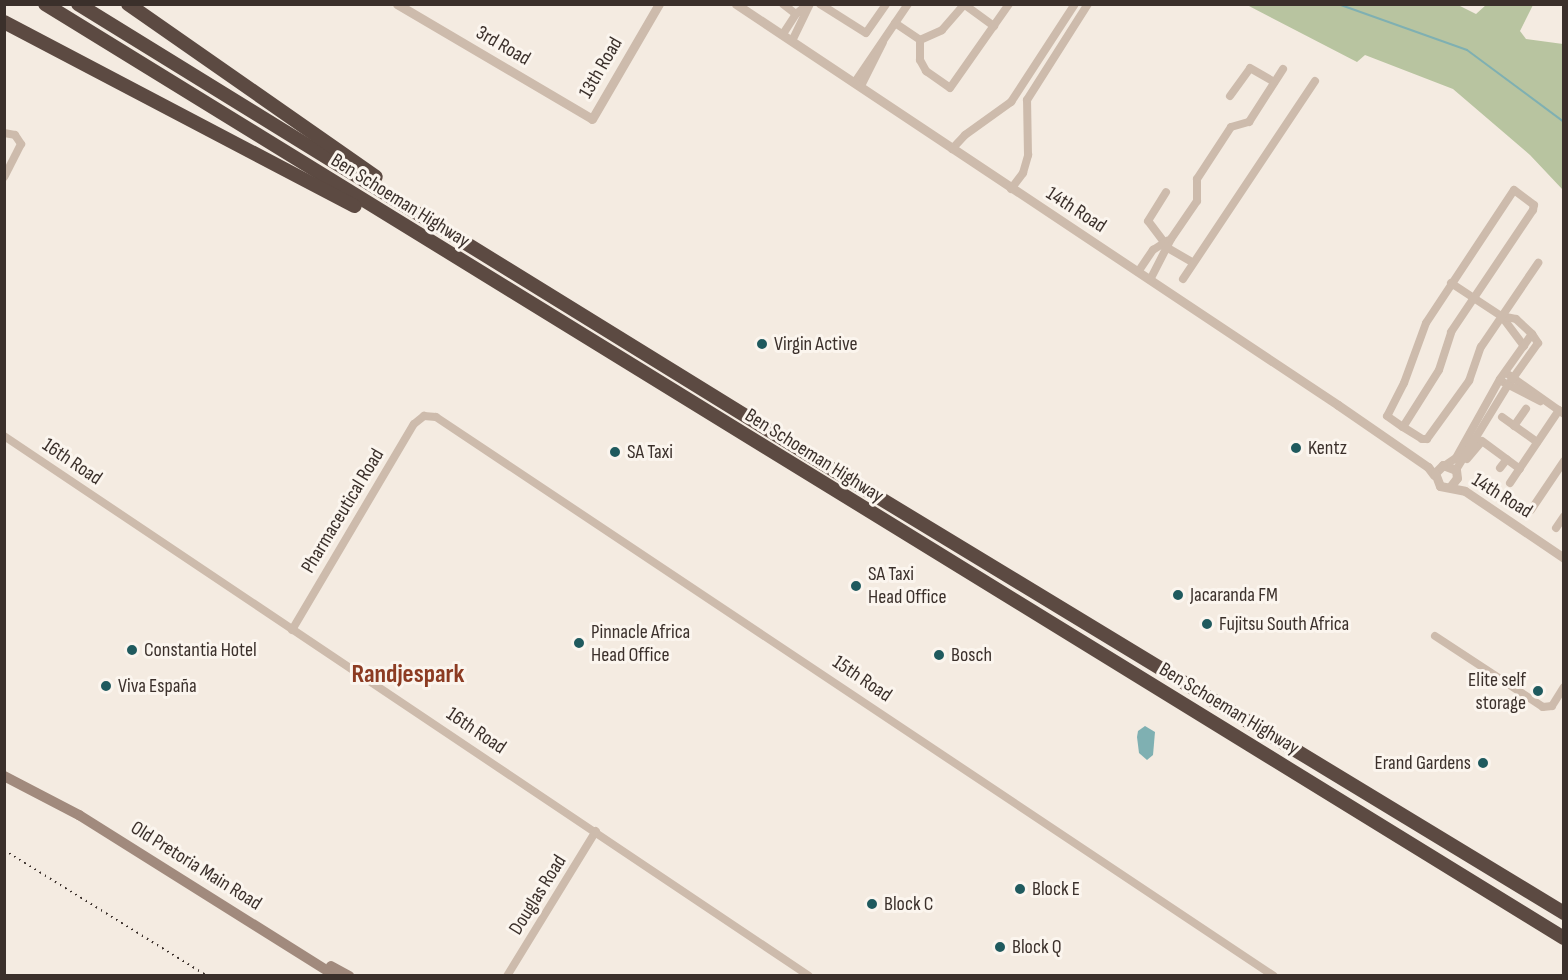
<!DOCTYPE html>
<html>
<head>
<meta charset="utf-8">
<style>
	body { margin:0 }
	#map { position:relative; width:1568px; height:980px; overflow:hidden; background:#f4ebe1; font-family:"Sofia Sans Condensed",sans-serif }
	div>[style] { position:absolute }
	.green>* { inset:0; background:#b8c4a0 }
	.water>* { inset:0; background:#7fb0b2 }
	.stream>* { height:2px; margin:-1px; padding:0 1px; transform-origin:1px; border-radius:1px; background:#7fb0b2 }
	.minor>* { height:8px; margin:-4px; padding:0 4px; transform-origin:4px; border-radius:4px; background:#cdbbac }
	.tertiary>* { height:9px; margin:-4.5px; padding:0 4.5px; transform-origin:4.5px; border-radius:4.5px; background:#cdbbac }
	.secondary>* { height:10px; margin:-5px; padding:0 5px; transform-origin:5px; border-radius:5px; background:#a18a7d }
	.motorway>* { height:14px; margin:-7px; padding:0 7px; transform-origin:7px; border-radius:7px; background:#5c4a42 }
	.rail>* { height:2px; margin-top:-1px; transform-origin:0; background:repeating-linear-gradient(90deg,#3b302b 0 1.5px,transparent 0 6px) }
	.dots>* { width:16px; height:16px; translate:-50% -50%; box-sizing:border-box; border:3px solid #fbf5ee; border-radius:50% }
	span { translate:-50% -50%; white-space:nowrap; text-align:center; line-height:1.15; -webkit-text-stroke:6px #fbf5ee; paint-order:stroke }
	.street-label { font-size:20px; color:#3b302b }
	.poi-label { font-size:20px; color:#3b302b }
	.left { translate:0 -50%; text-align:left }
	.right { translate:-100% -50%; text-align:right }
	.district-label { font-size:26px; color:#8c3b22; font-weight:700 }
	.frame { position:absolute; inset:0; border:6px solid #3b302b; pointer-events:none }
</style>
</head>
<body>
<div id="map">
	<div class="green">
		<i style="clip-path:polygon(1458px 5px,1476px 14px,1486px 5px,1533px 5px,1520px 31px,1526px 39px,1563px 44px,1563px 190px,1530px 155px,1453px 89px,1365px 55px,1357px 62px,1247px 5px)"></i>
	</div>
	<div class="water">
		<i style="clip-path:polygon(1145px 726px,1155px 732px,1153px 755px,1147px 760px,1139px 753px,1137px 737px,1138px 731px)"></i>
	</div>
	<div class="stream">
		<i style="left:1338px;top:4px;width:137px;rotate:19.6deg"></i>
		<i style="left:1467px;top:50px;width:121px;rotate:36.6deg"></i>
	</div>
	<div class="minor">
		<i style="left:783px;top:4px;width:16px;rotate:38deg"></i>
		<i style="left:820px;top:4px;width:54px;rotate:32.2deg"></i>
		<i style="left:866px;top:33px;width:35px;rotate:-55deg"></i>
		<i style="left:965px;top:5px;width:36px;rotate:36deg"></i>
		<i style="left:895px;top:23px;width:30px;rotate:34deg"></i>
		<i style="left:920px;top:40px;width:20px;rotate:90deg"></i>
		<i style="left:920px;top:60px;width:13px;rotate:61deg"></i>
		<i style="left:926px;top:71px;width:29px;rotate:35deg"></i>
		<i style="left:950px;top:88px;width:103px;rotate:-54.9deg"></i>
		<i style="left:783px;top:34px;width:24px;rotate:-57deg"></i>
		<i style="left:796px;top:14px;width:16px;rotate:-40deg"></i>
		<i style="left:920px;top:40px;width:24px;rotate:-24deg"></i>
		<i style="left:942px;top:30px;width:35px;rotate:-49deg"></i>
		<i style="left:792px;top:41px;width:41px;rotate:-64.1deg"></i>
		<i style="left:855px;top:82px;width:94px;rotate:-55.8deg"></i>
		<i style="left:861px;top:86px;width:49px;rotate:-63.4deg"></i>
		<i style="left:1230px;top:96px;width:34px;rotate:-54deg"></i>
		<i style="left:1250px;top:68px;width:28px;rotate:30deg"></i>
		<i style="left:4px;top:133px;width:11px;rotate:10deg"></i>
		<i style="left:15px;top:135px;width:11px;rotate:56deg"></i>
		<i style="left:21px;top:144px;width:37px;rotate:117deg"></i>
		<i style="left:952px;top:149px;width:19px;rotate:-47deg"></i>
		<i style="left:965px;top:135px;width:57px;rotate:-35.7deg"></i>
		<i style="left:1011px;top:102px;width:117px;rotate:-56.9deg"></i>
		<i style="left:1011px;top:189px;width:20px;rotate:-53deg"></i>
		<i style="left:1023px;top:173px;width:19px;rotate:-74deg"></i>
		<i style="left:1028px;top:155px;width:55px;rotate:-91deg"></i>
		<i style="left:1027px;top:100px;width:114px;rotate:-57.6deg"></i>
		<i style="left:1164px;top:242px;width:26px;rotate:-127deg"></i>
		<i style="left:1148px;top:221px;width:34px;rotate:-58deg"></i>
		<i style="left:1166px;top:247px;width:30px;rotate:30deg"></i>
		<i style="left:1138px;top:272px;width:27px;rotate:-56deg"></i>
		<i style="left:1153px;top:250px;width:17px;rotate:-33deg"></i>
		<i style="left:1183px;top:279px;width:238px;rotate:-56.3deg"></i>
		<i style="left:1150px;top:280px;width:46px;rotate:-62.9deg"></i>
		<i style="left:1171px;top:239px;width:46px;rotate:-55.6deg"></i>
		<i style="left:1197px;top:201px;width:22px;rotate:-90deg"></i>
		<i style="left:1197px;top:179px;width:62px;rotate:-56.8deg"></i>
		<i style="left:1231px;top:127px;width:19px;rotate:-16deg"></i>
		<i style="left:1249px;top:122px;width:63px;rotate:-57.3deg"></i>
		<i style="left:1451px;top:283px;width:60px;rotate:33.4deg"></i>
		<i style="left:1524px;top:346px;width:38px;rotate:-127deg"></i>
		<i style="left:1501px;top:316px;width:15px;rotate:11deg"></i>
		<i style="left:1516px;top:319px;width:22px;rotate:43deg"></i>
		<i style="left:1509px;top:375px;width:67px;rotate:35.3deg"></i>
		<i style="left:1503px;top:382px;width:42px;rotate:27.2deg"></i>
		<i style="left:1502px;top:417px;width:43px;rotate:35.5deg"></i>
		<i style="left:1514px;top:426px;width:21px;rotate:-55deg"></i>
		<i style="left:1403px;top:427px;width:67px;rotate:-57.7deg"></i>
		<i style="left:1439px;top:370px;width:40px;rotate:-72deg"></i>
		<i style="left:1451px;top:332px;width:147px;rotate:-56.1deg"></i>
		<i style="left:1533px;top:210px;width:5px;rotate:-79deg"></i>
		<i style="left:1534px;top:205px;width:25px;rotate:-143deg"></i>
		<i style="left:1514px;top:190px;width:159px;rotate:123.5deg"></i>
		<i style="left:1426px;top:323px;width:64px;rotate:110.1deg"></i>
		<i style="left:1404px;top:383px;width:37px;rotate:117deg"></i>
		<i style="left:1387px;top:416px;width:19px;rotate:35deg"></i>
		<i style="left:1403px;top:427px;width:22px;rotate:32deg"></i>
		<i style="left:1422px;top:439px;width:5px"></i>
		<i style="left:1427px;top:439px;width:72px;rotate:-54.1deg"></i>
		<i style="left:1469px;top:381px;width:36px;rotate:-71deg"></i>
		<i style="left:1481px;top:347px;width:102px;rotate:-55.8deg"></i>
		<i style="left:4px;top:436px;width:969px;rotate:33.85deg"></i>
		<i style="left:1467px;top:459px;width:23px;rotate:-50deg"></i>
		<i style="left:1482px;top:441px;width:47px;rotate:36.4deg"></i>
		<i style="left:1447px;top:464px;width:11px;rotate:-34deg"></i>
		<i style="left:1456px;top:458px;width:90px;rotate:-60.9deg"></i>
		<i style="left:1500px;top:379px;width:55px;rotate:-54.6deg"></i>
		<i style="left:1532px;top:334px;width:11px;rotate:56deg"></i>
		<i style="left:1538px;top:343px;width:52px;rotate:125.5deg"></i>
		<i style="left:1508px;top:385px;width:100px;rotate:121.5deg"></i>
		<i style="left:1500px;top:468px;width:11px;rotate:-52deg"></i>
		<i style="left:1510px;top:483px;width:88px;rotate:-56.1deg"></i>
		<i style="left:1531px;top:510px;width:59px;rotate:-56deg"></i>
		<i style="left:1556px;top:528px;width:14px;rotate:-56deg"></i>
		<i style="left:292px;top:630px;width:239px;rotate:-59.4deg"></i>
		<i style="left:414px;top:424px;width:13px;rotate:-39deg"></i>
		<i style="left:424px;top:416px;width:12px;rotate:5deg"></i>
		<i style="left:436px;top:417px;width:1007px;rotate:33.71deg"></i>
		<i style="left:1435px;top:636px;width:129px;rotate:33.3deg"></i>
		<i style="left:1543px;top:707px;width:9px;rotate:-6deg"></i>
		<i style="left:1552px;top:706px;width:22px;rotate:-58deg"></i>
		<i style="left:507px;top:976px;width:170px;rotate:-58.5deg"></i>
	</div>
	<div class="tertiary">
		<i style="left:397px;top:4px;width:226px;rotate:30.5deg"></i>
		<i style="left:592px;top:119px;width:133px;rotate:-59.8deg"></i>
		<i style="left:736px;top:4px;width:723px;rotate:33.67deg"></i>
		<i style="left:1338px;top:405px;width:109px;rotate:34.6deg"></i>
		<i style="left:1428px;top:467px;width:10px;rotate:53deg"></i>
		<i style="left:1450px;top:487px;width:11px;rotate:-52deg"></i>
		<i style="left:1457px;top:478px;width:8px;rotate:-97deg"></i>
		<i style="left:1456px;top:470px;width:14px;rotate:-159deg"></i>
		<i style="left:1443px;top:465px;width:11px;rotate:135deg"></i>
		<i style="left:1435px;top:473px;width:14px;rotate:69deg"></i>
		<i style="left:1440px;top:486px;width:25px;rotate:11deg"></i>
		<i style="left:1465px;top:491px;width:120px;rotate:34.1deg"></i>
	</div>
	<div class="secondary">
		<i style="left:4px;top:776px;width:85px;rotate:27.5deg"></i>
		<i style="left:79px;top:815px;width:303px;rotate:32.1deg"></i>
		<i style="left:331px;top:966px;width:21px;rotate:29deg"></i>
	</div>
	<div class="motorway">
		<i style="left:45px;top:4px;width:1783px;rotate:31.59deg"></i>
		<i style="left:78px;top:4px;width:889px;rotate:31.67deg"></i>
		<i style="left:835px;top:471px;width:853px;rotate:31.23deg"></i>
		<i style="left:128px;top:4px;width:302px;rotate:34.9deg"></i>
		<i style="left:4px;top:22px;width:396px;rotate:27.7deg"></i>
	</div>
	<div class="rail">
		<i style="left:4px;top:850px;width:239px;rotate:31.8deg"></i>
	</div>
	<div class="dots">
		<i style="left:762px;top:344px;background:#1f5a5e"></i>
		<i style="left:1296px;top:448px;background:#1f5a5e"></i>
		<i style="left:615px;top:452px;background:#1f5a5e"></i>
		<i style="left:856px;top:586px;background:#1f5a5e"></i>
		<i style="left:1178px;top:595px;background:#1f5a5e"></i>
		<i style="left:1207px;top:624px;background:#1f5a5e"></i>
		<i style="left:579px;top:643px;background:#1f5a5e"></i>
		<i style="left:132px;top:650px;background:#1f5a5e"></i>
		<i style="left:939px;top:655px;background:#1f5a5e"></i>
		<i style="left:106px;top:686px;background:#1f5a5e"></i>
		<i style="left:1538px;top:691px;background:#1f5a5e"></i>
		<i style="left:1483px;top:763px;background:#1f5a5e"></i>
		<i style="left:1020px;top:889px;background:#1f5a5e"></i>
		<i style="left:872px;top:904px;background:#1f5a5e"></i>
		<i style="left:1000px;top:947px;background:#1f5a5e"></i>
	</div>
	<div class="street-label">
		<span style="left:503px;top:46px;rotate:30deg">3rd Road</span>
		<span style="left:601px;top:68px;rotate:-60deg">13th Road</span>
		<span style="left:400px;top:201px;rotate:32deg">Ben Schoeman Highway</span>
		<span style="left:1076px;top:210px;rotate:33deg">14th Road</span>
		<span style="left:814px;top:456px;rotate:32deg">Ben Schoeman Highway</span>
		<span style="left:72px;top:462px;rotate:34deg">16th Road</span>
		<span style="left:1502px;top:496px;rotate:32deg">14th Road</span>
		<span style="left:343px;top:511px;rotate:-59deg">Pharmaceutical Road</span>
		<span style="left:862px;top:679px;rotate:34deg">15th Road</span>
		<span style="left:1229px;top:709px;rotate:31deg">Ben Schoeman Highway</span>
		<span style="left:476px;top:731px;rotate:34deg">16th Road</span>
		<span style="left:196px;top:866px;rotate:32deg">Old Pretoria Main Road</span>
		<span style="left:538px;top:895px;rotate:-58deg">Douglas Road</span>
	</div>
	<div class="poi-label">
		<span class="left" style="left:774px;top:344px">Virgin Active</span>
		<span class="left" style="left:1308px;top:448px">Kentz</span>
		<span class="left" style="left:627px;top:452px">SA Taxi</span>
		<span class="left" style="left:868px;top:586px">SA Taxi<br>Head Office</span>
		<span class="left" style="left:1190px;top:595px">Jacaranda FM</span>
		<span class="left" style="left:1219px;top:624px">Fujitsu South Africa</span>
		<span class="left" style="left:591px;top:644px">Pinnacle Africa<br>Head Office</span>
		<span class="left" style="left:144px;top:650px">Constantia Hotel</span>
		<span class="left" style="left:951px;top:655px">Bosch</span>
		<span class="right" style="left:1526px;top:692px">Elite self<br>storage</span>
		<span class="left" style="left:118px;top:686px">Viva España</span>
		<span class="right" style="left:1471px;top:763px">Erand Gardens</span>
		<span class="left" style="left:1032px;top:889px">Block E</span>
		<span class="left" style="left:884px;top:904px">Block C</span>
		<span class="left" style="left:1012px;top:947px">Block Q</span>
	</div>
	<div class="district-label">
		<span style="left:408px;top:675px">Randjespark</span>
	</div>
	<div class="frame"></div>
</div>
</body>
</html>
